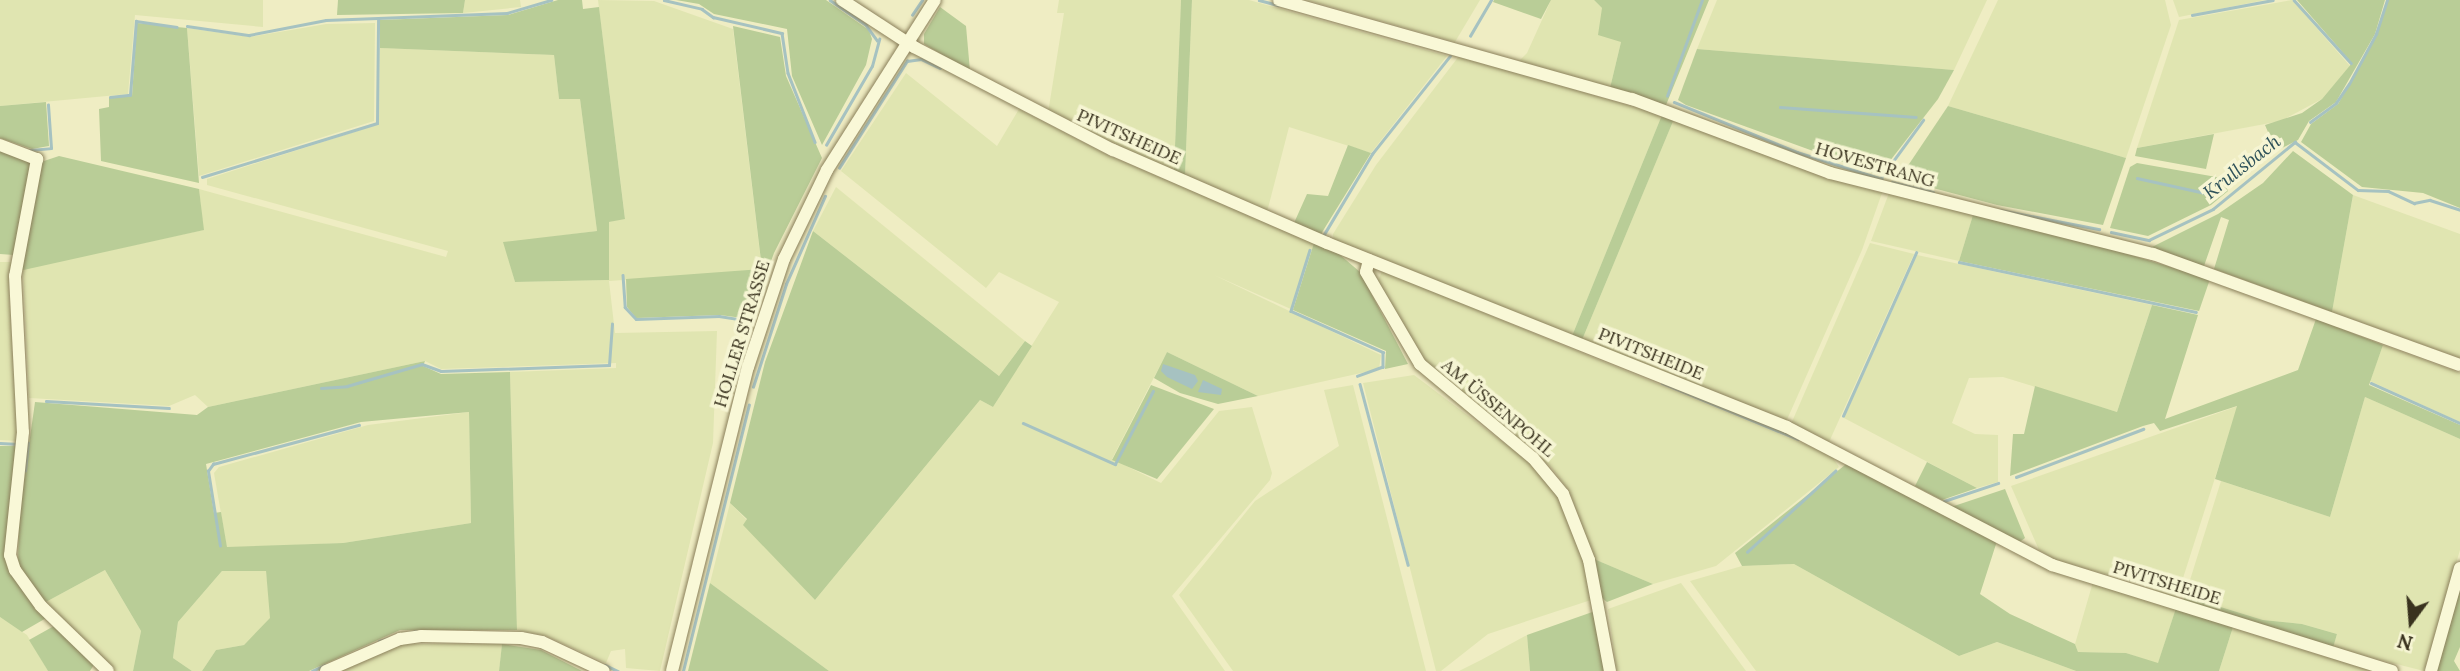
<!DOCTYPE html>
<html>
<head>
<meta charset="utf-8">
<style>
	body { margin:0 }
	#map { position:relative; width:2460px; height:671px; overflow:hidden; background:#efedc3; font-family:Lora,serif }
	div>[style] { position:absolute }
	.farmland>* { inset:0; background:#e0e5b1 }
	.green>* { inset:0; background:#b9cd97 }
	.water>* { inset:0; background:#a6c2c1 }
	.stream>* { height:2.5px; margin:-1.25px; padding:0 1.25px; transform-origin:1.25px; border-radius:1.25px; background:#a6c2c1 }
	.roads { filter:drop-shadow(0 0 2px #8a7f5a) drop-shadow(0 0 2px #8a7f5a) }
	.minor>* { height:12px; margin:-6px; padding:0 6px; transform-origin:6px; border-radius:6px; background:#f9f8d7 }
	span { translate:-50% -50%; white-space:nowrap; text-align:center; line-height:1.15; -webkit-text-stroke:7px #f6f5d3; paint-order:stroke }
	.street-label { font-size:18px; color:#39321e }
	.water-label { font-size:19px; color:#2d5159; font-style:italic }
	.north { position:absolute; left:2376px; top:587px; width:70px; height:70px; -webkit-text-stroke:5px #f6f5d3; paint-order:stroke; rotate:196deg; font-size:19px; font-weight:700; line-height:28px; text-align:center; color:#39321e }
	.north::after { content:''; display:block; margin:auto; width:24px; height:32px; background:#39321e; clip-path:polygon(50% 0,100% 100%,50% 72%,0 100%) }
</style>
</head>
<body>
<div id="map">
	<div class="farmland">
		<i style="clip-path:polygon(0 0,263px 0,263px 27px,135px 15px,128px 94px,0 106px)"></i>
		<i style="clip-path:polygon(465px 0,520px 0,521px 7px,463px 13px)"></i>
		<i style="clip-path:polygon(598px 0,654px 1px,733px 29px,762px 270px,609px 281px,615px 333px,717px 331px,713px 443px,660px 671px,626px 668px,625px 649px,611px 651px,606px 663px,546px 636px,517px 630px,510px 372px,616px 368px,616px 363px,441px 369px,425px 361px,208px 407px,195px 395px,169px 406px,29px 398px,23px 269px,203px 230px,199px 189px,446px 257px,448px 251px,207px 185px,207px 179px,379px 124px,380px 48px,554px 55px,559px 99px,580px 99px,597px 231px,504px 243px,515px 282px,609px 280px,609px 222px,625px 218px)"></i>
		<i style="clip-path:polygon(1059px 0,1181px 0,1174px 171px,1048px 113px,1064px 13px,1057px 13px)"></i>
		<i style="clip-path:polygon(1192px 0,1249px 0,1447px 56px,1371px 153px,1289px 127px,1267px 212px,1185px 176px)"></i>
		<i style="clip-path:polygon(1307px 0,1480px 0,1455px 42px)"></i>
		<i style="clip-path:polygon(1551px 0,1594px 0,1602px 8px,1621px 42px,1610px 88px,1519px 61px,1527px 53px)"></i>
		<i style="clip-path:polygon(1717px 0,1987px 0,1954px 70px,1697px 49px)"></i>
		<i style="clip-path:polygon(1998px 0,2165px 0,2171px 25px,2126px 158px,1948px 106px)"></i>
		<i style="clip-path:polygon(2173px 0,2265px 0,2179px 17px)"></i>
		<i style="clip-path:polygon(2292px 0,2350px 66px,2322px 99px,2281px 121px,2137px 148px,2179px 20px)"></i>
		<i style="clip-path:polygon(375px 23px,374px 121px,199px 176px,187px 28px,250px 37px,326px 24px)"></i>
		<i style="clip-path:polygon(1459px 56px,1662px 115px,1572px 336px,1334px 242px,1333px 234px,1376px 165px)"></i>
		<i style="clip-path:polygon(906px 73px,997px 146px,1019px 109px,1108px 155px,1314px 243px,1293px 310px,1214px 275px,1381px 355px,1379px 369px,1258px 396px,1167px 352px,1112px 459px,1161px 483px,1219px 411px,1252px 407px,1272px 473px,1270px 480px,1172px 596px,1225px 671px,829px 671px,710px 583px,730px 503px,747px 520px,744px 525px,815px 600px,980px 400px,993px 407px,1059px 302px,999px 272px,986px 288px,841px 171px)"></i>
		<i style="clip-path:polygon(1674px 119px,1828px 178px,1882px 193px,1862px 250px,1786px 422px,1582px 340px)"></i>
		<i style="clip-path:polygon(836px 187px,1025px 341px,999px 376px,813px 231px)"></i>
		<i style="clip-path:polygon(1889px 193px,1973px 215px,1959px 261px,1871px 241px)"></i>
		<i style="clip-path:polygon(2353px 195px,2460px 234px,2460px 358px,2332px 312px)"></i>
		<i style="clip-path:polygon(1870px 243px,1914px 254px,1829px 442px,1791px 424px)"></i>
		<i style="clip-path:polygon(1917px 255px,2152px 305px,2117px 412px,2003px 377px,1969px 378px,1952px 423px,1975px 434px,1998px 435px,1998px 482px,1977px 488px,1844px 418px)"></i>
		<i style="clip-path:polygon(0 262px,12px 262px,9px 296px,19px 441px,0 440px)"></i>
		<i style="clip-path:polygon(1382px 271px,1831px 455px,1839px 467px,1716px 566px,1653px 584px,1594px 559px,1569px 491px,1551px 467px,1430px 367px,1402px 327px,1378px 281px)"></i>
		<i style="clip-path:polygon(2383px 345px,2460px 373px,2460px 422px,2370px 381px)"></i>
		<i style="clip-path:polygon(1414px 375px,1544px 473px,1560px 495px,1578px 536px,1594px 599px,1488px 634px,1441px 671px,1436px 671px,1363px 383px)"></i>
		<i style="clip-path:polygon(1353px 385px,1426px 671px,1233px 671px,1179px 595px,1255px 501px,1339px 446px,1324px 390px)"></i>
		<i style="clip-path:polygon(2365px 397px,2460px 439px,2460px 550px,2424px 671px,2333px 648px,2337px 634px,2302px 624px,2263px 620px,2185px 596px,2221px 481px,2330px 517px)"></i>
		<i style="clip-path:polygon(2238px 406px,2176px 600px,2149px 587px,2053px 559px,2039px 550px,2011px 486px)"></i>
		<i style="clip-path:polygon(469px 412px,471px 523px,343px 543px,227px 548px,214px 473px,219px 467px,368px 425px)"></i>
		<i style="clip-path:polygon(1794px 564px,1959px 656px,1997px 642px,2076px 671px,1756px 671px,1690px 581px,1742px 566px)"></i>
		<i style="clip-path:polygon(105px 570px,141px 631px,133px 671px,115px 671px,44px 603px)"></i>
		<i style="clip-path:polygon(222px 571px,266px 571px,271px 618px,244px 645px,216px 650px,202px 671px,192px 671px,173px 658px,178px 622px)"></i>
		<i style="clip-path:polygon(2093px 582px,2176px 608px,2158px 664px,2126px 653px,2078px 652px,2075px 644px)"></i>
		<i style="clip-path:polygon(1681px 583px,1746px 671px,1617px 671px,1608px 609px)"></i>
		<i style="clip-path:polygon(0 617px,27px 635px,48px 671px,0 671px)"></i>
		<i style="clip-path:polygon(2233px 627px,2285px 645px,2375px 671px,2219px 671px)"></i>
		<i style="clip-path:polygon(1527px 635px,1530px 671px,1459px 671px,1481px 660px)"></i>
		<i style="clip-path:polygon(403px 644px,502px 644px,499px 671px,338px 671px)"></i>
	</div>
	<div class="green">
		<i style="clip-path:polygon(338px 0,465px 0,463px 13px,337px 15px)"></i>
		<i style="clip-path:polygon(558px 0,582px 0,583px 9px,599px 7px,625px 219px,609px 222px,609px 280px,515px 282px,503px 242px,597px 231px,580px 99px,559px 99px,554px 55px,380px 48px,380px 20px,508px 15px)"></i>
		<i style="clip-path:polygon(676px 0,826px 0,869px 30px,872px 39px,866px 65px,822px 145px,792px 76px,787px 29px,714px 14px,699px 4px)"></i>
		<i style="clip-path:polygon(1181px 0,1192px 0,1185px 176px,1174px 171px)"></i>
		<i style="clip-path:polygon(1551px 0,1541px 19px,1493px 2px,1494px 0)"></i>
		<i style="clip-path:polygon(1594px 0,1709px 0,1666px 105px,1610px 88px,1621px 42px,1598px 35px,1602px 8px)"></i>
		<i style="clip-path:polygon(2297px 0,2385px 0,2375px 34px,2336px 102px,2309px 121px,2298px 140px,2276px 151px,2265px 125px,2302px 113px,2322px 99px,2352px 63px)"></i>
		<i style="clip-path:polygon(2388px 0,2460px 0,2460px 208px,2423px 193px,2362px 187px,2301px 142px,2311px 124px,2338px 104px,2349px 85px,2377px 34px)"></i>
		<i style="clip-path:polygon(940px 7px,966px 26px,970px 71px,924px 44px,924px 34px)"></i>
		<i style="clip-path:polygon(137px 23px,187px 28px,199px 183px,101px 161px,99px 109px,109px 107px,109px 98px,132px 96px)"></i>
		<i style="clip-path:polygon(733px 26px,780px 37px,786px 76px,822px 158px,774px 253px,750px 319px,720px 315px,636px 318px,627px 307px,626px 279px,762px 269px)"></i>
		<i style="clip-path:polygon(1697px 49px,1954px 70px,1938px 99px,1879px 175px,1686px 105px,1678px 100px)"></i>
		<i style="clip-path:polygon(46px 102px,49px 146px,32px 149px,0 138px,0 106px)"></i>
		<i style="clip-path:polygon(1948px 106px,2126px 158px,2103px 225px,1997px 205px,1899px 179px)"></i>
		<i style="clip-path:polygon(1662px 115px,1674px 119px,1582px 340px,1572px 336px)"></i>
		<i style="clip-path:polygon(2214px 134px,2206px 169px,2135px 156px,2137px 148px)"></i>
		<i style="clip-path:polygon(1348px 145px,1371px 153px,1321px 234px,1294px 223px,1307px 194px,1328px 196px)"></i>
		<i style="clip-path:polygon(0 148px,32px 161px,14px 255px,0 254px)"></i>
		<i style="clip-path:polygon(2293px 151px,2353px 195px,2332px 312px,2214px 269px,2229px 220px,2221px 217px,2204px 266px,2150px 248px,2218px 214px,2263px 183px)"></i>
		<i style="clip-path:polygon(59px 156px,199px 189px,204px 230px,19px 271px,41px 162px)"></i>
		<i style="clip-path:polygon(2137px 163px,2222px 178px,2228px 191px,2211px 205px,2148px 236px,2110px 228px,2130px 167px)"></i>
		<i style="clip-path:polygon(1973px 215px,2101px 246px,2210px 279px,2199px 311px,1959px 261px)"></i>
		<i style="clip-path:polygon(813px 231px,999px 376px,1025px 341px,1032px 346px,993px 407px,980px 400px,815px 600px,743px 525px,747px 519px,730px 503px,765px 362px)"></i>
		<i style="clip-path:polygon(1314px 243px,1339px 254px,1360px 272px,1408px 364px,1385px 369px,1386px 351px,1293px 310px)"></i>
		<i style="clip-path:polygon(2152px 305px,2198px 315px,2165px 419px,2298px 370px,2316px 319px,2383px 345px,2369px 385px,2460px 425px,2460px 439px,2365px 397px,2330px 517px,2215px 479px,2237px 406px,2160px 431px,2154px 423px,2143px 426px,2010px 476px,2013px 434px,2024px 434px,2035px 386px,2117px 412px)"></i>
		<i style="clip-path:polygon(1167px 352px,1258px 396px,1218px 404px,1180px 393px,1154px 378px)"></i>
		<i style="clip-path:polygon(evenodd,425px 361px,423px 366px,441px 374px,510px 372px,517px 630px,400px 630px,309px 671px,202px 671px,216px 650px,244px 645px,270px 618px,266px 571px,222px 571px,178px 622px,173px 658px,192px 671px,133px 671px,141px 631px,105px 570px,44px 603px,18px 567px,19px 516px,35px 402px,197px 415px,208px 407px,425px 361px,469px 412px,471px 523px,343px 543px,227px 547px,221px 512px,214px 513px,206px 464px,361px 422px,469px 412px)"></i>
		<i style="clip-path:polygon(1151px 385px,1214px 409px,1157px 479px,1112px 460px)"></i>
		<i style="clip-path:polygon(0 446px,19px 446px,6px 554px,48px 617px,22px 632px,0 617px)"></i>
		<i style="clip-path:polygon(1850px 461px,1997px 541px,1980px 594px,2010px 614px,2075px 644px,2078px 652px,2126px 653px,2158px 663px,2176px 608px,2233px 627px,2219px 671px,2076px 671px,1997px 642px,1959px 656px,1794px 564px,1742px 566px,1735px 553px)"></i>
		<i style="clip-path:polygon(1927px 462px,1977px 488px,1942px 500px,1915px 486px)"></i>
		<i style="clip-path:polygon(2005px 489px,2025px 538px,2017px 544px,1951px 507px)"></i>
		<i style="clip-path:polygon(1594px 559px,1653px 584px,1607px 602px,1602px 598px)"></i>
		<i style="clip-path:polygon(2460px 577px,2460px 647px,2454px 661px,2460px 671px,2435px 671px)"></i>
		<i style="clip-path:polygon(710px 583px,829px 671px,688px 671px)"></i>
		<i style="clip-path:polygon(2185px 596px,2263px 620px,2302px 624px,2337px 634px,2333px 648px,2182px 603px)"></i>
		<i style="clip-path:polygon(1598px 610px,1606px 671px,1530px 671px,1527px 635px)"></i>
		<i style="clip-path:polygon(54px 626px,95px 663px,90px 671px,48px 671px,29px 640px)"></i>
		<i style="clip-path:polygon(502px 644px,541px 650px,582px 671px,499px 671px)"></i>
	</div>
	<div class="water">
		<i style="clip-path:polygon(1163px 364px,1195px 375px,1198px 381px,1192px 389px,1167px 377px,1161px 371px)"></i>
		<i style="clip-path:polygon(1203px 380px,1222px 389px,1221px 395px,1198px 392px)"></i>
	</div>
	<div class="stream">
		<i style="left:664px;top:0;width:39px;rotate:13deg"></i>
		<i style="left:702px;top:9px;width:14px;rotate:36deg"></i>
		<i style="left:713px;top:17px;width:71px;rotate:13.1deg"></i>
		<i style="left:782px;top:33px;width:40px;rotate:81.5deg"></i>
		<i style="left:788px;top:73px;width:74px;rotate:68.6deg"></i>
		<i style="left:830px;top:0;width:44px;rotate:34.8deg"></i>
		<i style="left:866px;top:25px;width:19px;rotate:54deg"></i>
		<i style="left:1259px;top:0;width:20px;rotate:15deg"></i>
		<i style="left:2294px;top:0;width:85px;rotate:47.9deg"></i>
		<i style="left:912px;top:15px;width:18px;rotate:-56deg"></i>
		<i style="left:2192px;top:15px;width:82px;rotate:-10.5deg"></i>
		<i style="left:187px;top:26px;width:63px;rotate:8.3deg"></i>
		<i style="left:249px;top:35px;width:78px;rotate:-11deg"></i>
		<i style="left:326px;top:20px;width:181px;rotate:-2.2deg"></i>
		<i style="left:507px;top:13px;width:46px;rotate:-16.5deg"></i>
		<i style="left:1470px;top:36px;width:42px;rotate:-59.7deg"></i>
		<i style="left:1667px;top:96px;width:102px;rotate:-70deg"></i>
		<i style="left:110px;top:97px;width:20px;rotate:-6deg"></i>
		<i style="left:130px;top:95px;width:74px;rotate:-85.4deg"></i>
		<i style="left:136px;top:21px;width:41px;rotate:8.3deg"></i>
		<i style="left:1674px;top:102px;width:133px;rotate:22.1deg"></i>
		<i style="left:1797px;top:152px;width:89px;rotate:17.6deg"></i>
		<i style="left:1780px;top:107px;width:136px;rotate:4.2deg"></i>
		<i style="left:2310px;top:122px;width:32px;rotate:-36deg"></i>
		<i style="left:2336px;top:103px;width:23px;rotate:-56deg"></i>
		<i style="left:2349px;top:84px;width:57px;rotate:-61.6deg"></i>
		<i style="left:2376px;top:34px;width:36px;rotate:-72deg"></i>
		<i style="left:826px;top:145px;width:91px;rotate:-59.8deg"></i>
		<i style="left:872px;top:66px;width:28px;rotate:-75deg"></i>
		<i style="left:30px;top:150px;width:21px;rotate:-5deg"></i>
		<i style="left:51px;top:148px;width:43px;rotate:-94deg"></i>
		<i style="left:839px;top:168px;width:127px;rotate:-57.6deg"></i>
		<i style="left:907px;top:61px;width:14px;rotate:-8deg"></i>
		<i style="left:921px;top:59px;width:21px;rotate:25deg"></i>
		<i style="left:202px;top:177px;width:183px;rotate:-17.1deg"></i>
		<i style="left:377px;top:123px;width:104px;rotate:-89.4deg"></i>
		<i style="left:2137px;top:178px;width:75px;rotate:12.4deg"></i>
		<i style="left:1880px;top:179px;width:73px;rotate:-53.9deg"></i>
		<i style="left:1892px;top:182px;width:42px;rotate:13.7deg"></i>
		<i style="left:2000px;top:210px;width:101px;rotate:10.9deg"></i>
		<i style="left:2111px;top:232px;width:39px;rotate:12deg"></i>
		<i style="left:2149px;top:240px;width:71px;rotate:-25.8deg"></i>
		<i style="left:2213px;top:209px;width:106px;rotate:-39.3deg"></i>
		<i style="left:2295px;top:142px;width:79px;rotate:37.3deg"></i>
		<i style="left:2358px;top:190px;width:30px;rotate:2deg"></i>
		<i style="left:2388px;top:191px;width:29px;rotate:25deg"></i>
		<i style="left:2414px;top:203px;width:16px;rotate:-11deg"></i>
		<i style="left:2430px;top:200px;width:32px;rotate:18deg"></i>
		<i style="left:1323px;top:236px;width:96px;rotate:-59.1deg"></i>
		<i style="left:1372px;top:154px;width:125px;rotate:-51.5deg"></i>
		<i style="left:1310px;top:250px;width:64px;rotate:107.3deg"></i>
		<i style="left:1291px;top:311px;width:101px;rotate:24deg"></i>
		<i style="left:1383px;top:352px;width:15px;rotate:90deg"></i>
		<i style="left:1383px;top:367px;width:27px;rotate:160deg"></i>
		<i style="left:1959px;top:262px;width:242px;rotate:11.9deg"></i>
		<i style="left:623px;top:275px;width:32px;rotate:86deg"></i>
		<i style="left:625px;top:307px;width:16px;rotate:47deg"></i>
		<i style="left:636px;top:319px;width:83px;rotate:-2.1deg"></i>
		<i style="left:719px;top:316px;width:26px;rotate:9deg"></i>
		<i style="left:1662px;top:383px;width:147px;rotate:22.4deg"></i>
		<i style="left:2371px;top:383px;width:98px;rotate:24.2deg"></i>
		<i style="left:1360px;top:384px;width:187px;rotate:75.1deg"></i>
		<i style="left:753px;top:387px;width:108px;rotate:-72.2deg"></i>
		<i style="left:786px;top:284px;width:96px;rotate:-66.1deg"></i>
		<i style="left:321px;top:388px;width:26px;rotate:-4deg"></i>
		<i style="left:347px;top:386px;width:78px;rotate:-16.3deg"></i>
		<i style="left:422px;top:364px;width:20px;rotate:20deg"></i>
		<i style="left:441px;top:371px;width:168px;rotate:-2deg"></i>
		<i style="left:609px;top:365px;width:41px;rotate:-85.8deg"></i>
		<i style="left:46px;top:401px;width:123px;rotate:3.3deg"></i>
		<i style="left:1843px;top:416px;width:179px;rotate:-65.9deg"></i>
		<i style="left:1023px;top:423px;width:101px;rotate:24deg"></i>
		<i style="left:1115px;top:464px;width:82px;rotate:-62.5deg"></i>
		<i style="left:0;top:443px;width:18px;rotate:3deg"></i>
		<i style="left:25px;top:471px;width:28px;rotate:-84deg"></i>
		<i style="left:2016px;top:477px;width:136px;rotate:-20.7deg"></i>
		<i style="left:1944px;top:501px;width:57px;rotate:-18.4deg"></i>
		<i style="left:220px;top:546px;width:76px;rotate:-99.1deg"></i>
		<i style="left:208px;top:471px;width:9px;rotate:-54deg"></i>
		<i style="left:213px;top:464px;width:151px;rotate:-15deg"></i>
		<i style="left:1747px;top:552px;width:120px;rotate:-42.6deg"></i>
		<i style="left:379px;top:641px;width:38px;rotate:-15deg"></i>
		<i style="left:605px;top:665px;width:14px;rotate:25deg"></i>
		<i style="left:312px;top:671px;width:14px;rotate:-25deg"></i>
		<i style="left:683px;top:671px;width:274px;rotate:-76.1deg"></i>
	</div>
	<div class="roads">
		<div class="minor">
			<i style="left:842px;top:0;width:86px;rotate:33.1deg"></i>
			<i style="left:914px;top:47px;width:224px;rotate:27.4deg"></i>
			<i style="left:1113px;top:150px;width:233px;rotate:23.5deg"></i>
			<i style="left:1327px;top:243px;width:495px;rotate:21.8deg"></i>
			<i style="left:1787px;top:427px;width:299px;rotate:27.5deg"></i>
			<i style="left:2052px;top:565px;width:356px;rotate:17.3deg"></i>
			<i style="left:1279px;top:0;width:367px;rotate:15.7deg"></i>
			<i style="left:1632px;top:99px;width:211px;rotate:20.5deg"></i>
			<i style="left:1830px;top:173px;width:333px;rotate:14.1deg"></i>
			<i style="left:2153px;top:254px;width:326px;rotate:19.9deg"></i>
			<i style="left:0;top:145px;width:40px;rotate:21deg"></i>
			<i style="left:37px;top:159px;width:119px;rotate:100.6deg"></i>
			<i style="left:15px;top:276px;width:156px;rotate:87.1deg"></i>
			<i style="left:23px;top:432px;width:124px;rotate:96deg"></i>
			<i style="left:10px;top:555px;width:16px;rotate:72deg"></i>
			<i style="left:15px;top:570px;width:44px;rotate:54.2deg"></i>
			<i style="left:41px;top:606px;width:93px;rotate:44.1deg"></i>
			<i style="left:1369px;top:260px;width:12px;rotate:104deg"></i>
			<i style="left:1366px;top:272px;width:107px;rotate:59.6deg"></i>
			<i style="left:1420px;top:364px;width:147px;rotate:39.8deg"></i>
			<i style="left:1533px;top:458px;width:47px;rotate:50.2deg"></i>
			<i style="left:1563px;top:494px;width:71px;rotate:68.5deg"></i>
			<i style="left:1589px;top:560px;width:113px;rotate:79.3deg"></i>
			<i style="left:326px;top:671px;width:81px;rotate:-23.4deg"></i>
			<i style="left:400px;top:639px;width:21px;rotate:-8deg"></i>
			<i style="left:421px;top:636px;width:100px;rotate:1.1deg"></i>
			<i style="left:521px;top:638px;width:21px;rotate:11deg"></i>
			<i style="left:542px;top:642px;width:68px;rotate:25.1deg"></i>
			<i style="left:672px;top:671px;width:313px;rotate:-76deg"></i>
			<i style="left:748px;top:367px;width:114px;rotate:-71.6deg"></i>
			<i style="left:784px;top:259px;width:99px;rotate:-64.2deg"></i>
			<i style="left:827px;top:170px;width:201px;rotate:-57.6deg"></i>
			<i style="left:2431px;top:671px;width:107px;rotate:-74.3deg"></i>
		</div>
	</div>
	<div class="street-label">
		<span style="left:1129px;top:137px;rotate:24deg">PIVITSHEIDE</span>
		<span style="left:1875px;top:165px;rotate:16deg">HOVESTRANG</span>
		<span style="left:742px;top:334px;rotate:-73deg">HOLLER STRASSE</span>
		<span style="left:1651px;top:354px;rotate:22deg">PIVITSHEIDE</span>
		<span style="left:1498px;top:408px;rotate:40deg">AM ÜSSENPOHL</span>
		<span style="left:2167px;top:583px;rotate:17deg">PIVITSHEIDE</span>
	</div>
	<div class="water-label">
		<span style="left:2242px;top:167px;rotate:-38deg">Krullsbach</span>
	</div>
	<div class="north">N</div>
</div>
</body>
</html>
